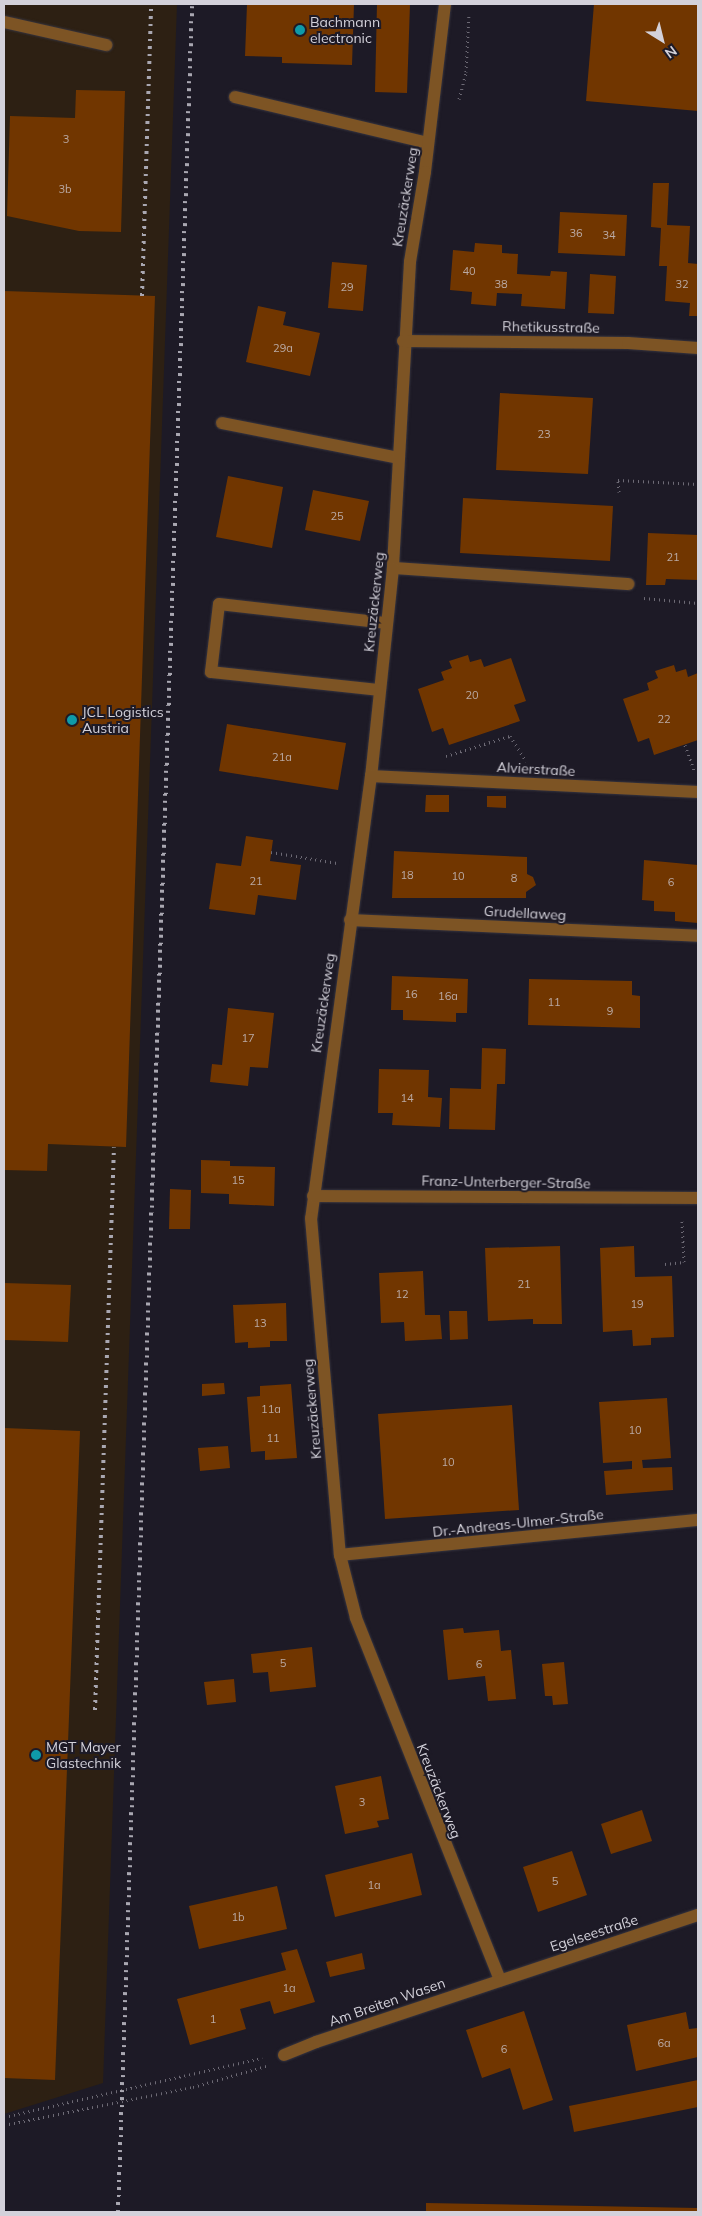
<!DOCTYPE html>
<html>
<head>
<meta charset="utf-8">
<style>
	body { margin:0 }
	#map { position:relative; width:702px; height:2216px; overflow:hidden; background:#1d1a26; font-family:Mulish,sans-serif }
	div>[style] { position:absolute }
	.industrial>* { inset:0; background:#2d2013 }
	.building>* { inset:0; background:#713600 }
	.path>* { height:3px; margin-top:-1.5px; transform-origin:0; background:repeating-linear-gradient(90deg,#6d6a75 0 1px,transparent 0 5px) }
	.roads { filter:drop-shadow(0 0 1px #36343f) drop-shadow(0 0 1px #36343f) }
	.service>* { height:12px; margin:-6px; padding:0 6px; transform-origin:6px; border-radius:6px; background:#7d5424 }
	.minor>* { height:12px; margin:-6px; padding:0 6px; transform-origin:6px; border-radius:6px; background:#7d5424 }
	.rail>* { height:4px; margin-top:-2px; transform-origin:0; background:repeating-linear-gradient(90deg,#a9a7b1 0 2.5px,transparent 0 7.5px) }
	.dots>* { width:14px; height:14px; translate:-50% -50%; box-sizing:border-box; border:2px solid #1d1a26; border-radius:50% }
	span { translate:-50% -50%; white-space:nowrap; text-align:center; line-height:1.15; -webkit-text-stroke:4px #1d1a26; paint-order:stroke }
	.number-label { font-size:11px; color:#baaaa4 }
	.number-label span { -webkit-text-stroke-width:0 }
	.poi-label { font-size:14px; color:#d3d1da }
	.left { translate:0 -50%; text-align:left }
	.street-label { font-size:14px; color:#d3d1da }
	.frame { position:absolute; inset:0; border:5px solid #d3d1da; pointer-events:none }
	.north { position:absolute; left:637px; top:15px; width:50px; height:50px; -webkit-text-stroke:4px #1d1a26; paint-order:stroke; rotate:144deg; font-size:14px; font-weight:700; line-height:20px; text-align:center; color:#d3d1da }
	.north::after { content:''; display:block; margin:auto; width:18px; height:22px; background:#d3d1da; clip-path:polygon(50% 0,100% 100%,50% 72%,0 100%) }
</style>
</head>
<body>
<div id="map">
	<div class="industrial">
		<i style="clip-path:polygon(4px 4px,177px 4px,103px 2083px,4px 2114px)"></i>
	</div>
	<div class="building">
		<i style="clip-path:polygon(247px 4px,354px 4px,352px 65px,282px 63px,282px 57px,245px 56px)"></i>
		<i style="clip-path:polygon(377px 4px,410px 4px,407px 93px,375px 92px)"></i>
		<i style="clip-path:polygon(594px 4px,698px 4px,698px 111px,586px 101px)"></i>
		<i style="clip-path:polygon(76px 90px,125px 91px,121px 232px,79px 231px,7px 216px,10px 116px,75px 118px)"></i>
		<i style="clip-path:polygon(653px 183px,669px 183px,667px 225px,690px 226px,688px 263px,698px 264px,698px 316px,689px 316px,690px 303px,665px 301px,667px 266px,659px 266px,661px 228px,651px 227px)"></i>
		<i style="clip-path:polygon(560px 212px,627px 215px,625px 256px,558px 253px)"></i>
		<i style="clip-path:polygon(475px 243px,502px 245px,502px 253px,518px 254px,517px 274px,550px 276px,551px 271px,567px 272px,565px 309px,521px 306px,522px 294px,497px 293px,496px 306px,471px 304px,472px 292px,450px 290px,453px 250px,474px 252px)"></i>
		<i style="clip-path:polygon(332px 262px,367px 265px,363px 311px,328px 308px)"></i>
		<i style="clip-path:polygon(590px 274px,616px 276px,614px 314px,588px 313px)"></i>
		<i style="clip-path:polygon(4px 291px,155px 296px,126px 1147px,48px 1144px,47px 1171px,4px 1170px)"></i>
		<i style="clip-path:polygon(258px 306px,286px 312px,283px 325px,320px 333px,310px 376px,246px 362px)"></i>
		<i style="clip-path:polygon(500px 393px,593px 398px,588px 474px,496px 470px)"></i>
		<i style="clip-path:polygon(228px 476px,283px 487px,272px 548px,216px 537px)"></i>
		<i style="clip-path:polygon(313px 490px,369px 501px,360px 541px,305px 530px)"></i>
		<i style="clip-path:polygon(463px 498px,613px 506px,610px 561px,460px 553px)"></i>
		<i style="clip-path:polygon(648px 533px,698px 535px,698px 580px,666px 579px,665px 585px,646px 585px)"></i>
		<i style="clip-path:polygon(468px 655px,470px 662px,481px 659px,484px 667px,511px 658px,526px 701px,514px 705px,520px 721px,449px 745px,443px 728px,432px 732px,418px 689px,444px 680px,441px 672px,452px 668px,449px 661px)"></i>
		<i style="clip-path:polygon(674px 665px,676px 672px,686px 669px,688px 677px,698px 673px,698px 740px,654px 755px,649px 738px,638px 742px,623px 699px,649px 690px,647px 683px,658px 678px,655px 671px)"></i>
		<i style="clip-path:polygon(227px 724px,346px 743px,338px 790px,219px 771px)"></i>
		<i style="clip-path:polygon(426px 795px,449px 795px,449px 812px,425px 812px)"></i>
		<i style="clip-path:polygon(487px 796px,506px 796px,506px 808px,487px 807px)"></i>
		<i style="clip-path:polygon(246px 836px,273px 840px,270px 861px,301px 865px,296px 900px,258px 895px,255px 915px,209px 909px,216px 863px,241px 866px)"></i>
		<i style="clip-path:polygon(394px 851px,527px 857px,527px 874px,533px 877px,536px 885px,526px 892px,526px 898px,392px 898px)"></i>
		<i style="clip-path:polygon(644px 860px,698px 865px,698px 923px,675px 921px,675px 912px,654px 911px,654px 901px,642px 900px)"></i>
		<i style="clip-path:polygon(392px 976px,468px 979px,467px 1013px,456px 1013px,456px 1022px,403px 1020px,403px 1010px,391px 1010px)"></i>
		<i style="clip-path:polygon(529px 979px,632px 981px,632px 995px,640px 996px,640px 1028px,528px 1025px)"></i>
		<i style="clip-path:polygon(228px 1008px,274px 1013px,268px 1068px,250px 1067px,248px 1086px,210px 1082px,212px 1064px,222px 1065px)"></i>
		<i style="clip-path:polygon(482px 1048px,506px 1049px,505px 1084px,497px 1084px,495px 1130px,449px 1129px,450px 1088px,481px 1089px)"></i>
		<i style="clip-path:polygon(379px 1069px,429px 1070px,428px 1097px,442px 1098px,440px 1127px,392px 1125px,393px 1113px,378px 1113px)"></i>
		<i style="clip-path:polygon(201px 1160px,230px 1161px,230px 1166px,275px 1167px,274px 1206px,229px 1204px,229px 1194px,201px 1193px)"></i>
		<i style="clip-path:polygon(170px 1189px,191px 1190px,190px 1229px,169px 1229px)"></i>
		<i style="clip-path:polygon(560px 1246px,562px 1324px,533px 1324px,533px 1319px,488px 1321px,485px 1248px)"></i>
		<i style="clip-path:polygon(634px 1246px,635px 1277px,672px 1276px,674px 1337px,651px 1338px,651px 1345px,633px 1346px,632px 1330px,603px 1332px,600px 1248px)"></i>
		<i style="clip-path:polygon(423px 1271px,425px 1315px,440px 1315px,442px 1339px,405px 1341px,404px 1322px,381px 1323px,379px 1273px)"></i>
		<i style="clip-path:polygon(4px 1283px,71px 1285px,68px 1342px,4px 1340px)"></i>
		<i style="clip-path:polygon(286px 1303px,287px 1341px,270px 1341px,270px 1347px,248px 1348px,248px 1342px,235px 1343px,233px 1305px)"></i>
		<i style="clip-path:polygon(449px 1311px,467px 1311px,468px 1339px,450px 1340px)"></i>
		<i style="clip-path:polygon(224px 1383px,225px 1394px,202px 1396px,202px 1384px)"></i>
		<i style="clip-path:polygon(291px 1384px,297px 1458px,265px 1460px,265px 1451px,251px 1452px,247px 1397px,260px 1396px,260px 1386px)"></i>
		<i style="clip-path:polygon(667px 1398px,671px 1458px,642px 1460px,643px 1468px,672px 1467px,673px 1490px,606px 1495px,604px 1471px,632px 1469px,632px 1461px,603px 1463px,599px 1402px)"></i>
		<i style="clip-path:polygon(512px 1405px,519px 1510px,385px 1519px,378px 1414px)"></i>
		<i style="clip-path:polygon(4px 1428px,80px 1431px,55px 2080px,4px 2078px)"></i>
		<i style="clip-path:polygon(228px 1446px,230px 1468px,200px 1471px,198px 1448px)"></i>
		<i style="clip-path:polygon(463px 1628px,464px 1633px,499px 1630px,501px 1651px,511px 1650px,516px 1699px,488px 1701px,485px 1676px,448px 1680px,443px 1630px)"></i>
		<i style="clip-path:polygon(312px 1647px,316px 1687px,270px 1692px,268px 1672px,253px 1673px,251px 1654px)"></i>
		<i style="clip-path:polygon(564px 1662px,568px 1704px,553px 1705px,552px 1696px,545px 1696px,542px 1664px)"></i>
		<i style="clip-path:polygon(234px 1679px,236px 1702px,207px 1705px,204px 1682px)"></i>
		<i style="clip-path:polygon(381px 1776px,389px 1819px,377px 1821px,379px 1827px,345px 1834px,335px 1786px)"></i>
		<i style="clip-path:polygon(642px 1810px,652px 1841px,611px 1854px,601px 1824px)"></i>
		<i style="clip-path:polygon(572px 1851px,587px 1895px,538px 1912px,523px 1867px)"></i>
		<i style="clip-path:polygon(412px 1853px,422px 1895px,335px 1917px,325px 1875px)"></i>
		<i style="clip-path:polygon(277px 1886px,287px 1929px,199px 1949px,189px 1906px)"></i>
		<i style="clip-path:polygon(297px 1949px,315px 2002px,274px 2014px,270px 2001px,240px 2009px,246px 2029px,190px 2045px,177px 1999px,286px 1970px,281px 1953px)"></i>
		<i style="clip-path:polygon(362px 1953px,365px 1969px,330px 1977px,326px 1962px)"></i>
		<i style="clip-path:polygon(524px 2011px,553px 2100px,523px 2110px,510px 2068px,482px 2078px,466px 2030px)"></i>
		<i style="clip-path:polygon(686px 2012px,689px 2029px,698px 2028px,698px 2057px,636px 2071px,627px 2025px)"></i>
		<i style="clip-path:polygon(698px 2080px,698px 2107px,574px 2132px,569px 2106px)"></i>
		<i style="clip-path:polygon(426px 2203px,698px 2208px,698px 2212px,426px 2212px)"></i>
	</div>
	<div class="path">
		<i style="left:459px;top:99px;width:28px;rotate:-75deg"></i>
		<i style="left:466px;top:72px;width:59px;rotate:-87.1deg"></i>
		<i style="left:619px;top:492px;width:12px;rotate:-95deg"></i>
		<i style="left:618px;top:480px;width:80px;rotate:2.9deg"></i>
		<i style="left:644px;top:598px;width:54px;rotate:5.3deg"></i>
		<i style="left:685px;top:745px;width:27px;rotate:70deg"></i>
		<i style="left:446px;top:756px;width:67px;rotate:-17.4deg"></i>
		<i style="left:510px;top:736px;width:30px;rotate:57deg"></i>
		<i style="left:271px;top:852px;width:67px;rotate:9.5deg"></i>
		<i style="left:665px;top:1264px;width:19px;rotate:-6deg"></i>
		<i style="left:684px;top:1262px;width:41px;rotate:-92.8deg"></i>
		<i style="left:4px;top:2117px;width:265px;rotate:-12.9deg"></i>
		<i style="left:4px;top:2125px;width:193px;rotate:-11.4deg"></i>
		<i style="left:193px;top:2087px;width:76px;rotate:-16deg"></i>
	</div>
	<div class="roads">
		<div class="service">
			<i style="left:4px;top:22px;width:105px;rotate:12.7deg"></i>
			<i style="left:235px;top:97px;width:198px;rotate:13.4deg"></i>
			<i style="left:222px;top:423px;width:180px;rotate:11.2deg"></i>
			<i style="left:393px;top:568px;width:236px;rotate:3.9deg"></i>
			<i style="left:379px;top:690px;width:169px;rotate:-173.9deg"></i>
			<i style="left:211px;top:672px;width:68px;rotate:-83.3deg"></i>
			<i style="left:219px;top:604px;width:169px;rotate:6.5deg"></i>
		</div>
		<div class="minor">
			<i style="left:445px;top:4px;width:169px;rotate:96.8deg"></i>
			<i style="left:425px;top:172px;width:91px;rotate:99.5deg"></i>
			<i style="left:410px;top:262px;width:306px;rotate:93.2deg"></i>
			<i style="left:393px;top:568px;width:209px;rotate:96deg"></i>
			<i style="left:371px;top:776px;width:446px;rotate:97.7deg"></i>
			<i style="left:311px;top:1218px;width:338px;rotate:85.1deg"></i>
			<i style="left:340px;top:1555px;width:65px;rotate:75.7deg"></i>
			<i style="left:356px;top:1618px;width:390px;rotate:68.3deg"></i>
			<i style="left:403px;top:341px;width:225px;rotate:0.5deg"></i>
			<i style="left:628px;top:343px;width:70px;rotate:4.1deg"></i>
			<i style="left:371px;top:776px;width:327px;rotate:2.8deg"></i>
			<i style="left:350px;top:920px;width:348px;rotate:2.6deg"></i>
			<i style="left:313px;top:1196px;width:385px;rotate:0.3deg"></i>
			<i style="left:340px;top:1555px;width:360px;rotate:-5.6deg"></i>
			<i style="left:284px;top:2055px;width:35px;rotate:-22deg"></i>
			<i style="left:316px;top:2042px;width:403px;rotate:-18.4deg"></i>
		</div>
	</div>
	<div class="rail">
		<i style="left:142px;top:296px;width:292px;rotate:-88.2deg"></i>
		<i style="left:95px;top:1710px;width:563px;rotate:-88.07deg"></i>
		<i style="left:118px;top:2212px;width:2209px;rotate:-88.08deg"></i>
	</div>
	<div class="dots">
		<i style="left:300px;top:30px;background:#0f9aa8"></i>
		<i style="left:72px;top:720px;background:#0f9aa8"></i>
		<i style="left:36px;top:1755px;background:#0f9aa8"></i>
	</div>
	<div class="number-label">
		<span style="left:66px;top:139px">3</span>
		<span style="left:65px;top:189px">3b</span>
		<span style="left:576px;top:233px">36</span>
		<span style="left:609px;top:235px">34</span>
		<span style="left:469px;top:271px">40</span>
		<span style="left:501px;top:284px">38</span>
		<span style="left:682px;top:284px">32</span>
		<span style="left:347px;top:287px">29</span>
		<span style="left:283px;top:348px">29a</span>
		<span style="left:544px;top:434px">23</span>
		<span style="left:337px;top:516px">25</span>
		<span style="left:673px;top:557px">21</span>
		<span style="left:472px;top:695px">20</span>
		<span style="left:664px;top:719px">22</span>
		<span style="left:282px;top:757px">21a</span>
		<span style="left:407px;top:875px">18</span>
		<span style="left:458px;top:876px">10</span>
		<span style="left:514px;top:878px">8</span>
		<span style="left:256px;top:881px">21</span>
		<span style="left:671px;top:882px">6</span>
		<span style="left:411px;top:994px">16</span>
		<span style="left:448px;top:996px">16a</span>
		<span style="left:554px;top:1002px">11</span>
		<span style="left:610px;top:1011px">9</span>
		<span style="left:248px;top:1038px">17</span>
		<span style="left:407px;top:1098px">14</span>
		<span style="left:238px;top:1180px">15</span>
		<span style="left:524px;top:1284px">21</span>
		<span style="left:402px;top:1294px">12</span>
		<span style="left:637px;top:1304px">19</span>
		<span style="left:260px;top:1323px">13</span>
		<span style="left:271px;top:1409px">11a</span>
		<span style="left:635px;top:1430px">10</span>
		<span style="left:273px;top:1438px">11</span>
		<span style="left:448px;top:1462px">10</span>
		<span style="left:283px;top:1663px">5</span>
		<span style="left:479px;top:1664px">6</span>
		<span style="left:362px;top:1802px">3</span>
		<span style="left:555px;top:1881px">5</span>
		<span style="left:374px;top:1885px">1a</span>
		<span style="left:238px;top:1917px">1b</span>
		<span style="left:289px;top:1988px">1a</span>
		<span style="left:213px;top:2019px">1</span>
		<span style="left:664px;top:2043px">6a</span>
		<span style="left:504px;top:2049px">6</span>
	</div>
	<div class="poi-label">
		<span class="left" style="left:310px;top:30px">Bachmann<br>electronic</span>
		<span class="left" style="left:82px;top:720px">JCL Logistics<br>Austria</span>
		<span class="left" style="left:46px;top:1755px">MGT Mayer<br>Glastechnik</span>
	</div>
	<div class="street-label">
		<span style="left:405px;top:197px;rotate:-81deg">Kreuzäckerweg</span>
		<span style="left:551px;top:327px;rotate:1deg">Rhetikusstraße</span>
		<span style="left:374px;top:602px;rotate:-84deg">Kreuzäckerweg</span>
		<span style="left:536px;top:769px;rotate:3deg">Alvierstraße</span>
		<span style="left:525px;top:913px;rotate:3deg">Grudellaweg</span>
		<span style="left:323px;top:1003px;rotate:-82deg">Kreuzäckerweg</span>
		<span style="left:506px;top:1182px;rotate:1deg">Franz-Unterberger-Straße</span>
		<span style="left:312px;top:1409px;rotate:-95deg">Kreuzäckerweg</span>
		<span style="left:518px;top:1523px;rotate:-6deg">Dr.-Andreas-Ulmer-Straße</span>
		<span style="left:439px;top:1791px;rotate:69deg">Kreuzäckerweg</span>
		<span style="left:594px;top:1933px;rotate:-18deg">Egelseestraße</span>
		<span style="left:387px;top:2002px;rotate:-19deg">Am Breiten Wasen</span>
	</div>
	<div class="frame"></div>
	<div class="north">N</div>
</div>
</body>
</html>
